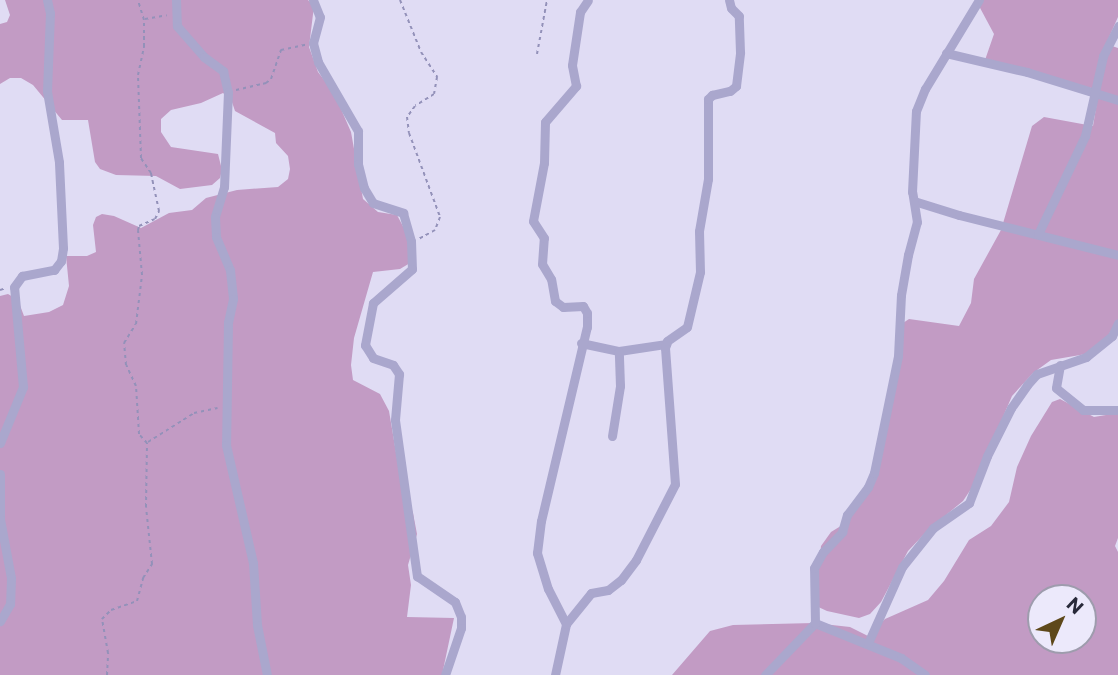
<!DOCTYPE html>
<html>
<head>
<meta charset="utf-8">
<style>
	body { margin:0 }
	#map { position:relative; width:1118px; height:675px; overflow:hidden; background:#e0dcf4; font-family:Commissioner,sans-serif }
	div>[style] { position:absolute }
	.green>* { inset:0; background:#c29bc4 }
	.path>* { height:2px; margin-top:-1px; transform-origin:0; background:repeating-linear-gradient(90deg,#9391b9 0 3.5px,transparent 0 7px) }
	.minor>* { height:9px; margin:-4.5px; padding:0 4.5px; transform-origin:4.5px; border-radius:4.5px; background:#aaa7cd }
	span { translate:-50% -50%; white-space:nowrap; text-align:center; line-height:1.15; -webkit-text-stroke:7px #ece9fb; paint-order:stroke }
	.north { position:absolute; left:1027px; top:584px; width:70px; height:70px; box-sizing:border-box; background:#ece9fb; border:2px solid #9e9cad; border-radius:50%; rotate:44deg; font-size:19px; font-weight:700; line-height:28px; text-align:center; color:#282939 }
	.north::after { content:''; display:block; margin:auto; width:24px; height:32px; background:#5e481a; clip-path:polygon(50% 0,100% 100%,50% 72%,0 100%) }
</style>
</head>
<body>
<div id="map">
	<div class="green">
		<i style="clip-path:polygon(5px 0,308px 0,314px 6px,309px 47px,318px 72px,334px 93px,351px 132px,363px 199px,378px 212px,397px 215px,407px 234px,410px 263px,400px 269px,373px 272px,354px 338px,351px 365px,353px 380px,380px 394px,389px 411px,399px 470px,413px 513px,417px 534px,408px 565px,411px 585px,407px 617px,454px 618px,442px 675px,0 675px,0 296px,8px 294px,18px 300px,24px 316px,49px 312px,63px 305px,69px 286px,66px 256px,87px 256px,96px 252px,93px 225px,96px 217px,102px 214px,114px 216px,141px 228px,169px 213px,192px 210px,206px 198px,237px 190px,278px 187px,288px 179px,290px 169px,288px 156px,276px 143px,275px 133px,235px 111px,231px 99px,223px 93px,201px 103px,171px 110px,161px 119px,161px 132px,171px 147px,218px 154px,222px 170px,220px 178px,212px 185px,180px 189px,156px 176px,116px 175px,100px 169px,95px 162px,88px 120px,62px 120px,33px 85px,21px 78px,10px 78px,0 84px,0 24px,7px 22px,10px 15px)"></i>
		<i style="clip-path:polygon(983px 0,1118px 0,1118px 17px,1106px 44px,1118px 48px,1118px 320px,1105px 340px,1086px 354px,1051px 360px,1033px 373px,1012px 396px,973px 486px,963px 501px,929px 529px,908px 551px,881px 602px,870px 614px,859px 618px,827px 611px,814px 605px,821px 546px,831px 532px,844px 524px,873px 475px,903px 323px,909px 319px,959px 326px,971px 303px,974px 279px,1001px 230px,1032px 126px,1044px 117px,1093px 126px,1099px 90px,985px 60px,994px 34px,979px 6px)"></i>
		<i style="clip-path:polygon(evenodd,1060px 399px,1094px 417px,1118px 413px,1118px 538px,1115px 546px,1118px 552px,1118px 675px,672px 675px,710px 631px,733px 625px,814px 623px,850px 627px,868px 636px,885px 619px,928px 600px,944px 581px,969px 540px,991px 526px,1009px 502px,1017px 467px,1031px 436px,1052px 402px,1060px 399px,1041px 598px,1083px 598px,1083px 640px,1041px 640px,1041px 598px)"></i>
	</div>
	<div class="path">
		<i style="left:400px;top:0;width:56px;rotate:68deg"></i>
		<i style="left:421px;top:52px;width:30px;rotate:57deg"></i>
		<i style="left:437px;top:77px;width:17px;rotate:100deg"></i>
		<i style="left:434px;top:94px;width:22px;rotate:148deg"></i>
		<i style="left:415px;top:106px;width:14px;rotate:126deg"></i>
		<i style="left:407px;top:117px;width:16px;rotate:83deg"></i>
		<i style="left:409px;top:133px;width:90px;rotate:69.7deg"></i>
		<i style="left:440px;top:217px;width:14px;rotate:111deg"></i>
		<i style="left:435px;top:230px;width:18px;rotate:151deg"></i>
		<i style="left:145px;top:19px;width:22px;rotate:-10deg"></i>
		<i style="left:537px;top:54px;width:55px;rotate:-79.5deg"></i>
		<i style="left:236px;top:90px;width:31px;rotate:-13deg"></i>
		<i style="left:266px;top:83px;width:6px;rotate:-39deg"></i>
		<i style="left:271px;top:79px;width:31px;rotate:-71deg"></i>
		<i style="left:281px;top:50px;width:25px;rotate:-12deg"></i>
		<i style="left:0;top:290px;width:6px;rotate:-18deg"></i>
		<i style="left:148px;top:442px;width:54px;rotate:-32.2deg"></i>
		<i style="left:194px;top:413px;width:24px;rotate:-12deg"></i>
		<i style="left:107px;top:675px;width:22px;rotate:-87deg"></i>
		<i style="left:108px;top:653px;width:35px;rotate:-100deg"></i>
		<i style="left:102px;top:619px;width:13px;rotate:-45deg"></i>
		<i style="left:111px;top:610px;width:28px;rotate:-19deg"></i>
		<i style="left:137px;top:601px;width:24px;rotate:-75deg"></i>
		<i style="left:143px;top:578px;width:17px;rotate:-57deg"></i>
		<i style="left:152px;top:564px;width:57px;rotate:-96deg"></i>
		<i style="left:146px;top:507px;width:64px;rotate:-89.1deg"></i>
		<i style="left:147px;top:443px;width:12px;rotate:-132deg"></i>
		<i style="left:139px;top:434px;width:48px;rotate:-93.6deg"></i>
		<i style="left:136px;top:386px;width:23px;rotate:-115deg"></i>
		<i style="left:126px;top:365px;width:22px;rotate:-95deg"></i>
		<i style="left:124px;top:343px;width:22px;rotate:-58deg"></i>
		<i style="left:136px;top:324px;width:49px;rotate:-83deg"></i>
		<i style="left:142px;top:275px;width:45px;rotate:-95.1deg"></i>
		<i style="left:138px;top:230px;width:4px;rotate:-76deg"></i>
		<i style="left:139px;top:226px;width:17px;rotate:-24deg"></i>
		<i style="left:155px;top:219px;width:9px;rotate:-63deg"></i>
		<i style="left:159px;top:211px;width:39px;rotate:-102deg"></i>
		<i style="left:151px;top:173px;width:18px;rotate:-124deg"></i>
		<i style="left:141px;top:158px;width:83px;rotate:-92.1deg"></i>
		<i style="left:138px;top:75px;width:29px;rotate:-78deg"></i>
		<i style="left:144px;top:47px;width:27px;rotate:-90deg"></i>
		<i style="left:144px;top:20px;width:21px;rotate:-107deg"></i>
	</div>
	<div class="minor">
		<i style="left:176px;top:0;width:26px;rotate:88deg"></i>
		<i style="left:177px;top:26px;width:41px;rotate:48.9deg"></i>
		<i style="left:204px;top:57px;width:24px;rotate:36deg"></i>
		<i style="left:223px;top:71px;width:22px;rotate:77deg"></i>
		<i style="left:228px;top:92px;width:95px;rotate:92.4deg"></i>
		<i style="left:224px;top:187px;width:31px;rotate:107deg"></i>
		<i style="left:215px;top:217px;width:20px;rotate:87deg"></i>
		<i style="left:216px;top:237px;width:36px;rotate:67deg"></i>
		<i style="left:230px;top:270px;width:29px;rotate:84deg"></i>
		<i style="left:233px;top:299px;width:24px;rotate:102deg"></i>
		<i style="left:228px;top:322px;width:123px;rotate:90.9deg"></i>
		<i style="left:226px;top:445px;width:121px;rotate:77.1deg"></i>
		<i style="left:253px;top:563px;width:62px;rotate:86.3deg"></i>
		<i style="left:257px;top:625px;width:51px;rotate:78.7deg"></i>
		<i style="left:313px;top:0;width:18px;rotate:68deg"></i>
		<i style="left:320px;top:17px;width:27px;rotate:105deg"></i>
		<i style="left:313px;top:43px;width:20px;rotate:75deg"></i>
		<i style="left:318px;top:62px;width:80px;rotate:59.9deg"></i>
		<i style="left:358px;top:131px;width:33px;rotate:90deg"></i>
		<i style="left:358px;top:164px;width:25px;rotate:76deg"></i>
		<i style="left:364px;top:188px;width:17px;rotate:59deg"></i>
		<i style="left:373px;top:203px;width:32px;rotate:18deg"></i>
		<i style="left:403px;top:213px;width:29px;rotate:74deg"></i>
		<i style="left:411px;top:241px;width:28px;rotate:88deg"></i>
		<i style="left:412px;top:269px;width:52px;rotate:138.9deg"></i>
		<i style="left:373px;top:303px;width:43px;rotate:100.8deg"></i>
		<i style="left:365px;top:345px;width:15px;rotate:58deg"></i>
		<i style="left:373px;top:358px;width:21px;rotate:19deg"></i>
		<i style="left:393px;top:365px;width:11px;rotate:56deg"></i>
		<i style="left:399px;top:374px;width:46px;rotate:95deg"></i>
		<i style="left:395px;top:420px;width:158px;rotate:82deg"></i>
		<i style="left:417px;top:576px;width:46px;rotate:34.4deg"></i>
		<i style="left:455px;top:602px;width:16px;rotate:68deg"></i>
		<i style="left:461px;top:617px;width:11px;rotate:90deg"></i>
		<i style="left:461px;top:628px;width:50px;rotate:108.8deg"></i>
		<i style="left:946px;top:53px;width:83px;rotate:13.2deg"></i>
		<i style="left:1027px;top:72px;width:95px;rotate:17.1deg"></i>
		<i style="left:914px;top:201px;width:47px;rotate:17.3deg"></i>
		<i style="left:959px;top:215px;width:164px;rotate:14.1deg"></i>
		<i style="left:1038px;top:234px;width:109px;rotate:-64.4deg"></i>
		<i style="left:1085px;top:136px;width:82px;rotate:-77.3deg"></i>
		<i style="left:1103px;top:56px;width:34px;rotate:-63deg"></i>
		<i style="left:581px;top:343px;width:39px;rotate:12deg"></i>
		<i style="left:619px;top:351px;width:48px;rotate:-8.5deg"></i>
		<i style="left:1060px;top:365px;width:23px;rotate:100deg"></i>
		<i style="left:1056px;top:388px;width:35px;rotate:39deg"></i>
		<i style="left:1083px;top:410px;width:35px"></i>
		<i style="left:612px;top:436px;width:51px;rotate:-80.9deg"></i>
		<i style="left:620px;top:386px;width:35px;rotate:-92deg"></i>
		<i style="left:0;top:443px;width:61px;rotate:-67.7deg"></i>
		<i style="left:23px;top:387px;width:100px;rotate:-95.1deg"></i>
		<i style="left:14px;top:287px;width:14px;rotate:-54deg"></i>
		<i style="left:22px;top:276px;width:33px;rotate:-11deg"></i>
		<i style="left:54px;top:270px;width:11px;rotate:-52deg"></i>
		<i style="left:61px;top:261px;width:13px;rotate:-81deg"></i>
		<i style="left:63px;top:248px;width:86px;rotate:-92.7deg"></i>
		<i style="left:59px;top:162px;width:72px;rotate:-99.6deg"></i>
		<i style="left:47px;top:91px;width:78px;rotate:-87.8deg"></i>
		<i style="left:50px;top:13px;width:13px;rotate:-103deg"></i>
		<i style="left:0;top:474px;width:44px;rotate:90deg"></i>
		<i style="left:0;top:519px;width:60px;rotate:79.4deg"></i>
		<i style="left:11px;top:578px;width:26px;rotate:92deg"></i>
		<i style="left:10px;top:604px;width:20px;rotate:120deg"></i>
		<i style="left:815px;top:623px;width:93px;rotate:22.1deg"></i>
		<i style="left:901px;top:658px;width:29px;rotate:35deg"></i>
		<i style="left:566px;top:624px;width:39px;rotate:-117deg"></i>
		<i style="left:548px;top:589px;width:38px;rotate:-107deg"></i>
		<i style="left:537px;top:553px;width:32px;rotate:-83deg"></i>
		<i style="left:541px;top:521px;width:199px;rotate:-76.7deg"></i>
		<i style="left:587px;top:327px;width:14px;rotate:-90deg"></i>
		<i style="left:587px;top:313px;width:8px;rotate:-120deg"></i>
		<i style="left:583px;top:306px;width:20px;rotate:177deg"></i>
		<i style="left:563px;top:307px;width:10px;rotate:-143deg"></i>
		<i style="left:555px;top:301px;width:22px;rotate:-100deg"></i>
		<i style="left:551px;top:279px;width:17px;rotate:-121deg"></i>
		<i style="left:542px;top:264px;width:26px;rotate:-86deg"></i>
		<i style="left:544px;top:238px;width:20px;rotate:-123deg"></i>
		<i style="left:533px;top:221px;width:59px;rotate:-79.3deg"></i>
		<i style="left:544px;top:163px;width:41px;rotate:-88.6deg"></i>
		<i style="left:545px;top:122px;width:48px;rotate:-49.3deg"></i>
		<i style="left:576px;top:86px;width:21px;rotate:-101deg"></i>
		<i style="left:572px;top:65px;width:54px;rotate:-81.4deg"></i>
		<i style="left:580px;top:12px;width:14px;rotate:-56deg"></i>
		<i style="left:868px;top:643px;width:83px;rotate:-65.9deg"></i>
		<i style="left:902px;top:567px;width:50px;rotate:-51.5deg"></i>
		<i style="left:933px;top:528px;width:44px;rotate:-34.8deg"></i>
		<i style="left:969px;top:503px;width:50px;rotate:-69deg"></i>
		<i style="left:987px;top:456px;width:54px;rotate:-63.4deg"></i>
		<i style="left:1011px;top:408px;width:28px;rotate:-55deg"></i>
		<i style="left:1027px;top:385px;width:15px;rotate:-48deg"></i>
		<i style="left:1037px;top:374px;width:52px;rotate:-19.1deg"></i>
		<i style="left:1086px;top:357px;width:33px;rotate:-39deg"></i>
		<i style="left:1112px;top:336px;width:14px;rotate:-65deg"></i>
		<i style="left:555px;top:675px;width:52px;rotate:-77.8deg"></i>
		<i style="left:566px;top:624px;width:40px;rotate:-51deg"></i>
		<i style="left:591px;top:593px;width:17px;rotate:-10deg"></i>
		<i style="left:608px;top:590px;width:16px;rotate:-38deg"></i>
		<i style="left:621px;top:580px;width:25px;rotate:-53deg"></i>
		<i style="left:636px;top:560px;width:85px;rotate:-62.8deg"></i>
		<i style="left:675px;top:484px;width:136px;rotate:-94.2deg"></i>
		<i style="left:665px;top:348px;width:7px;rotate:-74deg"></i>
		<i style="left:667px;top:341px;width:24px;rotate:-35deg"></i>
		<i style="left:687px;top:327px;width:57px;rotate:-76.7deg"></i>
		<i style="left:700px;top:272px;width:41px;rotate:-91.4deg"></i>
		<i style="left:699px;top:231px;width:53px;rotate:-80.2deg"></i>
		<i style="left:708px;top:179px;width:80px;rotate:-90deg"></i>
		<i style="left:708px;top:99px;width:6px;rotate:-45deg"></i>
		<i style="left:712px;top:95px;width:18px;rotate:-13deg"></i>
		<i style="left:730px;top:91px;width:8px;rotate:-40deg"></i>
		<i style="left:736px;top:86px;width:34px;rotate:-83deg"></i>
		<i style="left:740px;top:52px;width:36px;rotate:-92deg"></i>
		<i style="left:739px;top:16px;width:11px;rotate:-135deg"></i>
		<i style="left:731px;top:8px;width:8px;rotate:-104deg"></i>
		<i style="left:765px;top:675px;width:72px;rotate:-46.1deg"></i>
		<i style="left:815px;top:623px;width:55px;rotate:-91deg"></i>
		<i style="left:814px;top:568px;width:18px;rotate:-61deg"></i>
		<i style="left:823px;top:552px;width:28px;rotate:-46deg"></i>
		<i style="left:842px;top:532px;width:18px;rotate:-74deg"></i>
		<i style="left:847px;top:515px;width:35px;rotate:-53deg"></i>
		<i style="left:868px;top:487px;width:15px;rotate:-67deg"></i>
		<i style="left:874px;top:473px;width:119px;rotate:-78.4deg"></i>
		<i style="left:898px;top:356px;width:61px;rotate:-87.2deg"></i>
		<i style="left:901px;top:295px;width:41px;rotate:-80.1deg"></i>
		<i style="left:908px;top:255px;width:34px;rotate:-75deg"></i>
		<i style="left:917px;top:222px;width:30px;rotate:-99deg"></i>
		<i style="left:912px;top:192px;width:81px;rotate:-87.2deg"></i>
		<i style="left:916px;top:111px;width:24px;rotate:-68deg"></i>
		<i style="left:925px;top:89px;width:104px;rotate:-58.8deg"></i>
	</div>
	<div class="north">N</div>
</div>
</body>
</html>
